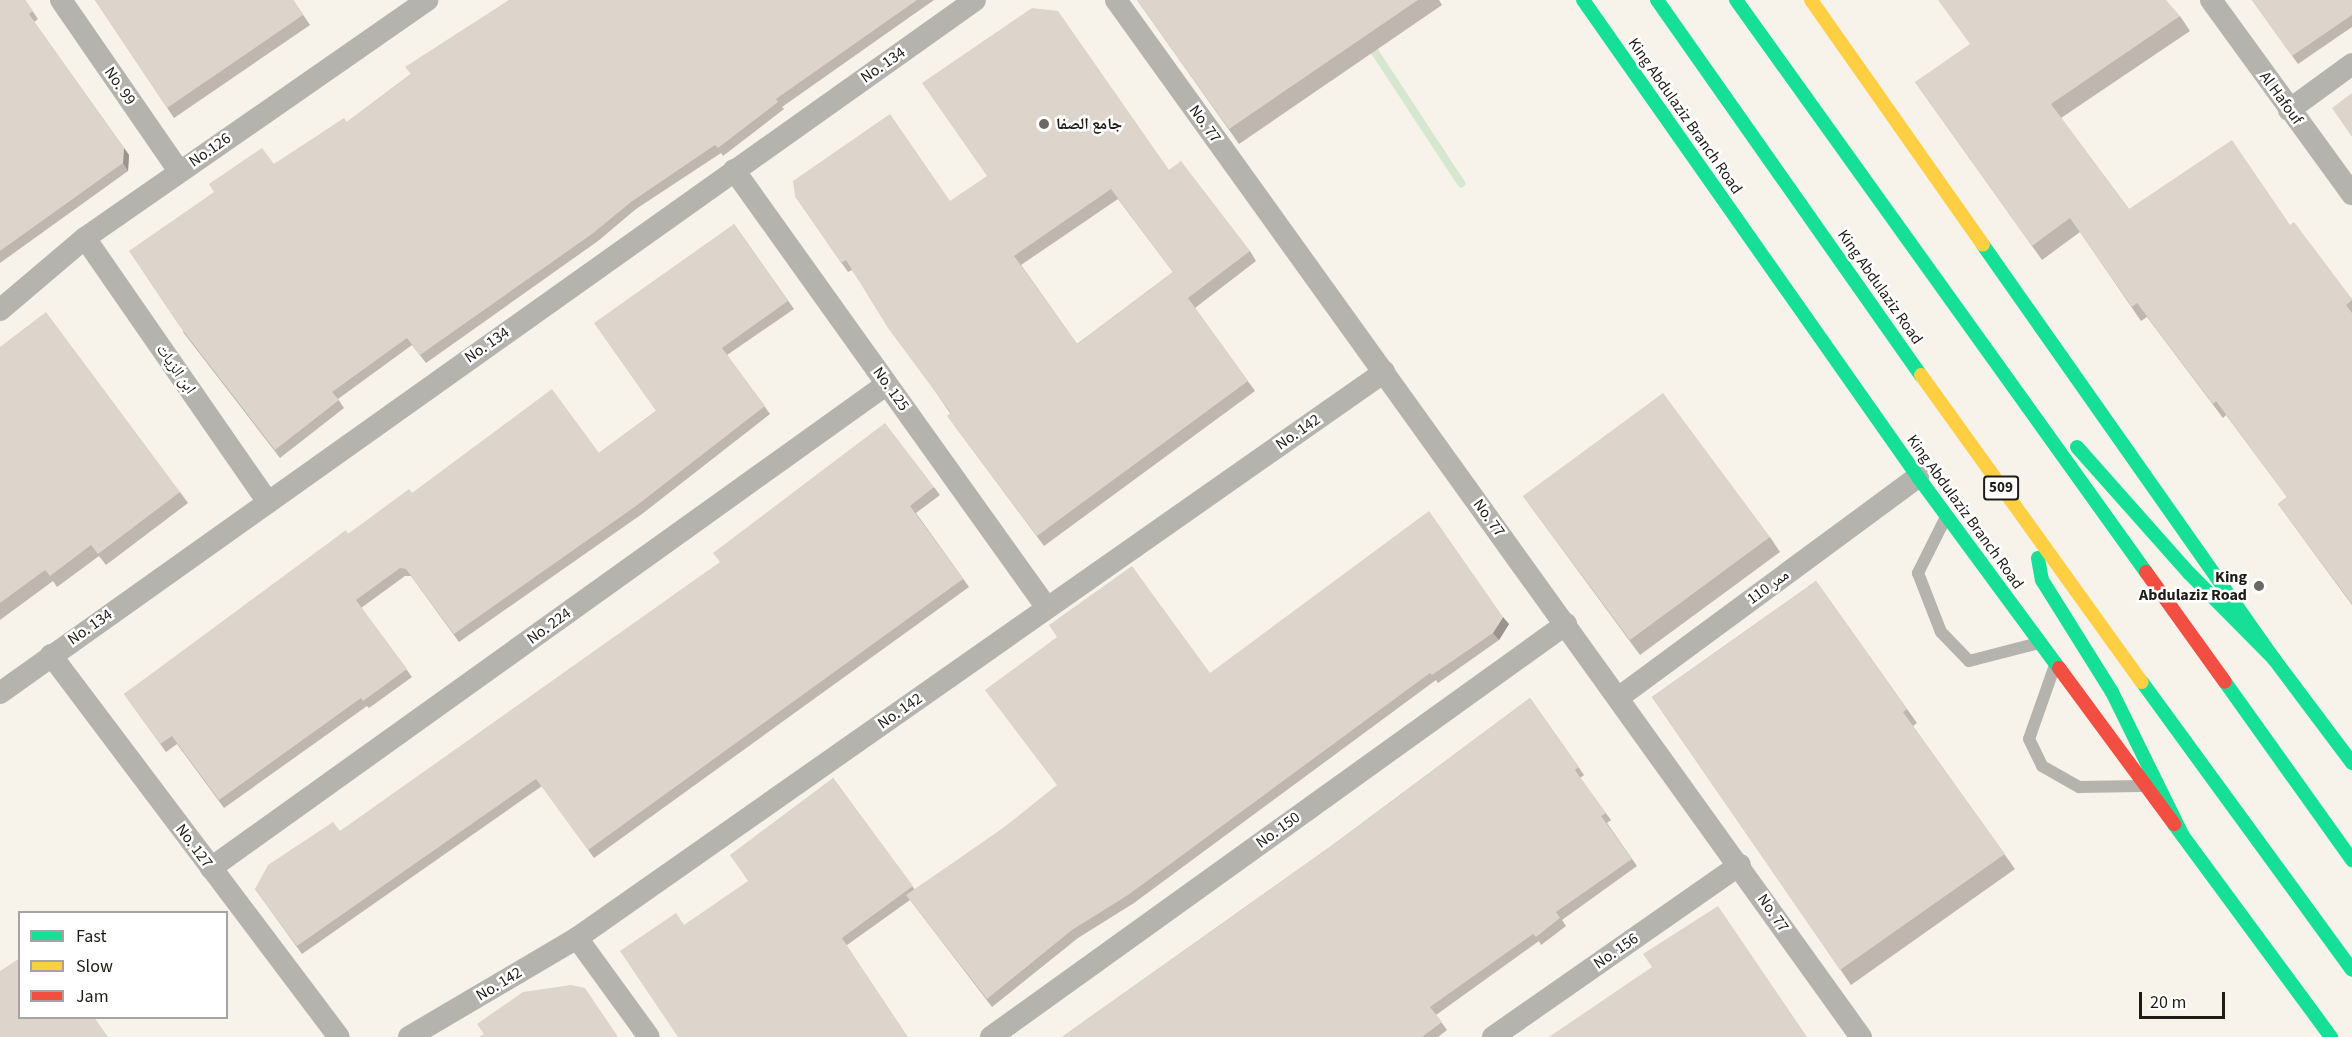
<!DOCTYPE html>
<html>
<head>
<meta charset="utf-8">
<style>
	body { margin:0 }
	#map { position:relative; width:2352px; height:1037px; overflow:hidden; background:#f7f3ea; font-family:"Source Sans 3","Noto Naskh Arabic",sans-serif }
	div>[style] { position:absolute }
	.stream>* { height:8px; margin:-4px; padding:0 4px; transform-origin:4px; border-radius:4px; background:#d5e8cf }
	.lane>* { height:12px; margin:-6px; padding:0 6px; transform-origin:6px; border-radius:6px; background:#b5b3ae }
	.street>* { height:22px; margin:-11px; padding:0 11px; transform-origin:11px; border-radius:11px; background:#b5b3ae }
	.fast>* { height:14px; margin:-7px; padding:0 7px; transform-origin:7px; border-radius:7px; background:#16e098 }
	.slow>* { height:14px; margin:-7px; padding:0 7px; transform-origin:7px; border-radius:7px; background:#ffcf43 }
	.jam>* { height:14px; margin:-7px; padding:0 7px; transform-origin:7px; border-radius:7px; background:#f24e42 }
	.wall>* { inset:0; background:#beb6af }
	.shaded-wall>* { inset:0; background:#9b948e }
	.building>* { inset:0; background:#ddd4cb }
	.dots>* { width:16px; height:16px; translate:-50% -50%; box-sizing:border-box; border:3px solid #fff; border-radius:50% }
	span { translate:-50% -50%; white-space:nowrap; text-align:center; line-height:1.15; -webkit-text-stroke:5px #fff; paint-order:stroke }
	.shield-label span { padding:2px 4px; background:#fff; border:2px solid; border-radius:4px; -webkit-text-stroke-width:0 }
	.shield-label { font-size:15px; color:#1f1c17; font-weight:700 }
	.street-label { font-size:16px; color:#1f1c17 }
	.poi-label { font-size:16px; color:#1f1c17; font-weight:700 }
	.left { translate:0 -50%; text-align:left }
	.right { translate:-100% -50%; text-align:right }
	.legend { position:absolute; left:18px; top:911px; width:210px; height:108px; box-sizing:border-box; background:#fff; border:2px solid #a5a4a2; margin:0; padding:8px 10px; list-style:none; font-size:18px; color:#1f1c17 }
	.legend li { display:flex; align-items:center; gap:12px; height:30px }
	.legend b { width:30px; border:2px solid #a5a4a2 }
	.scale { position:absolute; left:2139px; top:992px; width:86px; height:27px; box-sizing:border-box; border:3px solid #1f1c17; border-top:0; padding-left:8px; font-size:18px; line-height:21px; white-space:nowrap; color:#1f1c17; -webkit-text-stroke:4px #fff; paint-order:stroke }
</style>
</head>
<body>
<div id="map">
	<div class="stream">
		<i style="left:1369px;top:43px;width:168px;rotate:56.7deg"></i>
	</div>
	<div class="lane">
		<i style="left:1946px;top:517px;width:63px;rotate:116.6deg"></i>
		<i style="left:1918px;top:573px;width:63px;rotate:68.7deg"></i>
		<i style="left:1941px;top:632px;width:40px;rotate:46deg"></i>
		<i style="left:1969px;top:661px;width:72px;rotate:-14.4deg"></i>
		<i style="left:2054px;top:668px;width:75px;rotate:109.4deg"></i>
		<i style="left:2029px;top:739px;width:30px;rotate:64deg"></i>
		<i style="left:2042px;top:766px;width:43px;rotate:29.6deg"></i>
		<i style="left:2079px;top:787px;width:62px;rotate:-0.9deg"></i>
	</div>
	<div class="street">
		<i style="left:61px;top:0;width:208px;rotate:55.4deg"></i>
		<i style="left:1116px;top:0;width:1277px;rotate:54.31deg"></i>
		<i style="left:2211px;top:0;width:240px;rotate:54deg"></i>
		<i style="left:2289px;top:110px;width:78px;rotate:-36.1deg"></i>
		<i style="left:734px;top:170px;width:538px;rotate:54.45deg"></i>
		<i style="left:85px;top:238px;width:320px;rotate:55.3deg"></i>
		<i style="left:0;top:310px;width:111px;rotate:-40.3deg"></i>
		<i style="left:85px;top:238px;width:417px;rotate:-34.8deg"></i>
		<i style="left:51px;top:655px;width:478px;rotate:53deg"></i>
		<i style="left:0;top:693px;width:1196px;rotate:-35.4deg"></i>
		<i style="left:1618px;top:698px;width:373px;rotate:-36.4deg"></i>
		<i style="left:211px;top:868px;width:831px;rotate:-35.6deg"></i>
		<i style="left:577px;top:938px;width:122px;rotate:54deg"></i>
		<i style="left:409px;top:1037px;width:195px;rotate:-30.5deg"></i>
		<i style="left:577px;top:938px;width:986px;rotate:-35.04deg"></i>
		<i style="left:991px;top:1037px;width:708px;rotate:-35.69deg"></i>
		<i style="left:1493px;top:1037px;width:301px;rotate:-34.9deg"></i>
	</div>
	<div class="fast">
		<i style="left:1583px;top:0;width:583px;rotate:54.92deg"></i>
		<i style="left:1918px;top:477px;width:237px;rotate:53.6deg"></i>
		<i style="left:1657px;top:0;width:459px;rotate:54.9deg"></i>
		<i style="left:1736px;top:0;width:704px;rotate:54.37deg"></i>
		<i style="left:1983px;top:245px;width:506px;rotate:54.9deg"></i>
		<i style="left:2274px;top:659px;width:130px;rotate:53.1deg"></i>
		<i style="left:2077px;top:447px;width:169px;rotate:48.4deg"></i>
		<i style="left:2189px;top:573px;width:121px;rotate:45.3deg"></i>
		<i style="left:2038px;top:558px;width:22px;rotate:80deg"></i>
		<i style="left:2042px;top:580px;width:132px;rotate:58deg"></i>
		<i style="left:2112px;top:692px;width:161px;rotate:63.8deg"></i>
		<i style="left:2142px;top:682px;width:356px;rotate:53.9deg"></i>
		<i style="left:2225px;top:682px;width:219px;rotate:54.5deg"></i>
		<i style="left:2174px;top:824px;width:265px;rotate:53.6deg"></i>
	</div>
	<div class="slow">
		<i style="left:1811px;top:0;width:299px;rotate:54.9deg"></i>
		<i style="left:1921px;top:375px;width:378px;rotate:54.3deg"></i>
	</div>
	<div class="jam">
		<i style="left:2146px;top:572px;width:135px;rotate:54.3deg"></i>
		<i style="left:2059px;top:668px;width:194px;rotate:53.6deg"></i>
	</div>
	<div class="wall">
		<i style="clip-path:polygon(0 0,25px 0,38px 19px,34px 22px,129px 155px,128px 171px,0 263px)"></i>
		<i style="clip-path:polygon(95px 0,293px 0,310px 25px,174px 118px)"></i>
		<i style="clip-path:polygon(509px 0,934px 0,782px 107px,784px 109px,723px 156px,721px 153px,636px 209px,598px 241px,426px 363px,412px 345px,338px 399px,344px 408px,280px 458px,183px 332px,274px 164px,347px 122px)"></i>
		<i style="clip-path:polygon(1137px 0,1439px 0,1442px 5px,1239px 144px)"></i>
		<i style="clip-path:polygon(2252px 0,2352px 0,2352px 27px,2298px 64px)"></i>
		<i style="clip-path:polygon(2180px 16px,2190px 31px,2061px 118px,2129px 209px,2290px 225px,2352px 299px,2352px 605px,2278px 504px,2287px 497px,2226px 415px,2223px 418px,2147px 317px,2141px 321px,2080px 232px,2042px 260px,1915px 82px)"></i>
		<i style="clip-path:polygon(evenodd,1169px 170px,1250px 251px,1256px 261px,1195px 308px,1255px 391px,1044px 546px,954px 425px,950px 413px,852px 270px,848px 272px,795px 196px,950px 201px,1169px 170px,1118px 199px,1173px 272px,1077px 344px,1021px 265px,1118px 199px)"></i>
		<i style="clip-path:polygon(734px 224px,794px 309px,727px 355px,770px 414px,642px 514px,459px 642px,411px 576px,405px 576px,361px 608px,412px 677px,369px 708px,367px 706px,224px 808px,177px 744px,166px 752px,124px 694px,348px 534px,412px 493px,599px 453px,656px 411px)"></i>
		<i style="clip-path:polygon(0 347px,180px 492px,188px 503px,106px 565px,99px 556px,57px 587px,53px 581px,0 620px)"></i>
		<i style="clip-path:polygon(934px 487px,940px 495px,916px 513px,969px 587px,594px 858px,542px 786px,302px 954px,255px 889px,340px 831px)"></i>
		<i style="clip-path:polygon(1523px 496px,1770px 537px,1780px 552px,1640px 655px)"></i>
		<i style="clip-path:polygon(1816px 581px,1917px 723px,1913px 726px,2015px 869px,1851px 985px,1652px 697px)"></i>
		<i style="clip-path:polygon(1509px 624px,1499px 640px,1438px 683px,1436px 680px,1134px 903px,1078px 938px,992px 1007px,910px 900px,847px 945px,748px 881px,833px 778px,915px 890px,1002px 829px,1210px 673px)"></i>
		<i style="clip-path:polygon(1530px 698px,1584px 775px,1580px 778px,1611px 820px,1607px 823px,1637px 866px,1562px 920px,1566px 926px,1541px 945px,1539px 941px,1436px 1015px,1447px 1030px,1438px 1037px,1062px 1037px,1334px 844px)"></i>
	</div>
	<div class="shaded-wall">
		<i style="clip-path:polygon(124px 148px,129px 155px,128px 171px,123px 163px)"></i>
		<i style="clip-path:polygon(1503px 617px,1509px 624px,1499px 640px,1493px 633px)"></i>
	</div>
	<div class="building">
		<i style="clip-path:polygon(0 0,25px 0,33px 11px,29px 14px,124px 148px,123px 163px,0 251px)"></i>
		<i style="clip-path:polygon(95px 0,293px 0,303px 15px,167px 108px)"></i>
		<i style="clip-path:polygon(509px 0,917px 0,776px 99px,778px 102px,718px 148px,715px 145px,631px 202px,592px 234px,420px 355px,407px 338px,332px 392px,339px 400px,275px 450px,178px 324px,129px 251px,214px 192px,209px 184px,262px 148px,274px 164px,344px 118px,347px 122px,411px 74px,405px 67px)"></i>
		<i style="clip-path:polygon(1137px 0,1418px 0,1229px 129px)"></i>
		<i style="clip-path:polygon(1938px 0,2166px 0,2180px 16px,2051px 104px,2129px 209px,2232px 140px,2290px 225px,2294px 222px,2352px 299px,2352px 300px,2346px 305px,2352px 313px,2352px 604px,2278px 504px,2287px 497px,2216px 401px,2213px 404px,2137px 303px,2132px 307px,2070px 218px,2032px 246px,1915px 82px,1970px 44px)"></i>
		<i style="clip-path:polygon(2252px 0,2352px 0,2352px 15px,2292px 56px)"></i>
		<i style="clip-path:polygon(evenodd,1032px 8px,1058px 11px,1169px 170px,1181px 161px,1250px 251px,1188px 298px,1248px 381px,1037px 536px,947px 416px,951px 413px,888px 328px,846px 260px,841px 263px,795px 196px,793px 181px,890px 114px,950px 201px,987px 176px,922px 83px,1032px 8px,1111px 189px,1173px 272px,1077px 344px,1014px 256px,1111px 189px)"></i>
		<i style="clip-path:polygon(2352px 93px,2352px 137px,2332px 108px)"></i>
		<i style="clip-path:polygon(734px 224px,788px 301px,722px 348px,765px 406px,636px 506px,454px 634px,406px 569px,400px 568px,356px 600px,407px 669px,363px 701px,361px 698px,219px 800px,172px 736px,160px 744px,124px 694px,346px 530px,348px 534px,409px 489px,412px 493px,552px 389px,599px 453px,656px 411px,594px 323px)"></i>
		<i style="clip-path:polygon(46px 312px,180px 492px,98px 554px,91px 545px,50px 576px,45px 570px,0 603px,0 347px)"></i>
		<i style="clip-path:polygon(1663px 393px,1770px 537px,1630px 640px,1523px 496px)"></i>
		<i style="clip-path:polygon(885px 423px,934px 487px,910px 506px,963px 579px,588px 850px,536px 779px,297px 946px,255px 889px,268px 865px,333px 822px,340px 831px,720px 562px,713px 553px)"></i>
		<i style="clip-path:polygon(1429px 511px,1503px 617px,1493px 633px,1432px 675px,1430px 673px,1128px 895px,1072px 930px,987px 999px,906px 895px,1002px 829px,1057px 785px,985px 690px,1057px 637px,1049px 625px,1132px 566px,1210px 673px)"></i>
		<i style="clip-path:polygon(1816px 581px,1907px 709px,1903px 712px,2005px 854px,1840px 970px,1652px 697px)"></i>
		<i style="clip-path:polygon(1530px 698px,1579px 767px,1575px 770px,1606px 813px,1601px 816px,1632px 859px,1556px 912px,1560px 918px,1536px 937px,1533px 934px,1430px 1007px,1442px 1022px,1422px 1037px,1062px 1037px,1334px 844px)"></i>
		<i style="clip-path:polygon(833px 778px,913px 886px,842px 938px,908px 1037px,678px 1037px,620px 951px,676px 913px,684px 925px,748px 881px,730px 855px)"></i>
		<i style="clip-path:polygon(1718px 906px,1807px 1037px,1549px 1037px,1652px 967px,1643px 954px)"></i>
		<i style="clip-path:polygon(20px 958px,20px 1017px,94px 1017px,108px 1037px,0 1037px,0 971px)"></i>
		<i style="clip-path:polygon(571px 985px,585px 988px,618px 1037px,479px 1037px,484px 1034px,477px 1024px,523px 992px)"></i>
	</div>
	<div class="dots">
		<i style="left:1044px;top:124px;background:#6b6761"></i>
		<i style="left:2259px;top:586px;background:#6b6761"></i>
	</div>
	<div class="shield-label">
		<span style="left:2001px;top:488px">509</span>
	</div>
	<div class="street-label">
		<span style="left:883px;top:65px;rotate:-35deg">No. 134</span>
		<span style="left:120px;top:86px;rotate:55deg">No. 99</span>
		<span style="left:2281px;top:98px;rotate:54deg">Al Hafouf</span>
		<span style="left:1685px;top:116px;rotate:55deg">King Abdulaziz Branch Road</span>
		<span style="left:1205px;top:124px;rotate:54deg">No. 77</span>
		<span style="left:210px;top:150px;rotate:-35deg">No.126</span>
		<span style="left:1880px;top:287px;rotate:55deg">King Abdulaziz Road</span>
		<span style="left:487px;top:345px;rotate:-35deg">No. 134</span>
		<span style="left:176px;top:369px;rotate:55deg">ابن الزيات</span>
		<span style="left:891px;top:389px;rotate:54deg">No. 125</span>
		<span style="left:1298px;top:432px;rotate:-35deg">No. 142</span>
		<span style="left:1965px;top:512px;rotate:54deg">King Abdulaziz Branch Road</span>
		<span style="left:1489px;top:518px;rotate:54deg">No. 77</span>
		<span style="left:1768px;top:587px;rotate:-36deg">110 ممر</span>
		<span style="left:549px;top:626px;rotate:-36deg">No. 224</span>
		<span style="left:90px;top:627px;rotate:-35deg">No. 134</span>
		<span style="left:900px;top:711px;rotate:-35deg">No. 142</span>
		<span style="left:1278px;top:830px;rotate:-36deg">No. 150</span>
		<span style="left:194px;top:846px;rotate:53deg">No. 127</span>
		<span style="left:1773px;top:913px;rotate:55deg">No. 77</span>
		<span style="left:1616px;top:951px;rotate:-35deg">No. 156</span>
		<span style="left:499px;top:984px;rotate:-31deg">No. 142</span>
	</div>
	<div class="poi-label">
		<span class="left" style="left:1056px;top:124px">جامع الصفا</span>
		<span class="right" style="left:2247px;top:586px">King<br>Abdulaziz Road</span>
	</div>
	<ul class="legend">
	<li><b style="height:8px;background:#16e098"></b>Fast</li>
	<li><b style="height:8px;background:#ffcf43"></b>Slow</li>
	<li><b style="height:8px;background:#f24e42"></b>Jam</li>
	</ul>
	<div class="scale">20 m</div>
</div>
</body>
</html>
